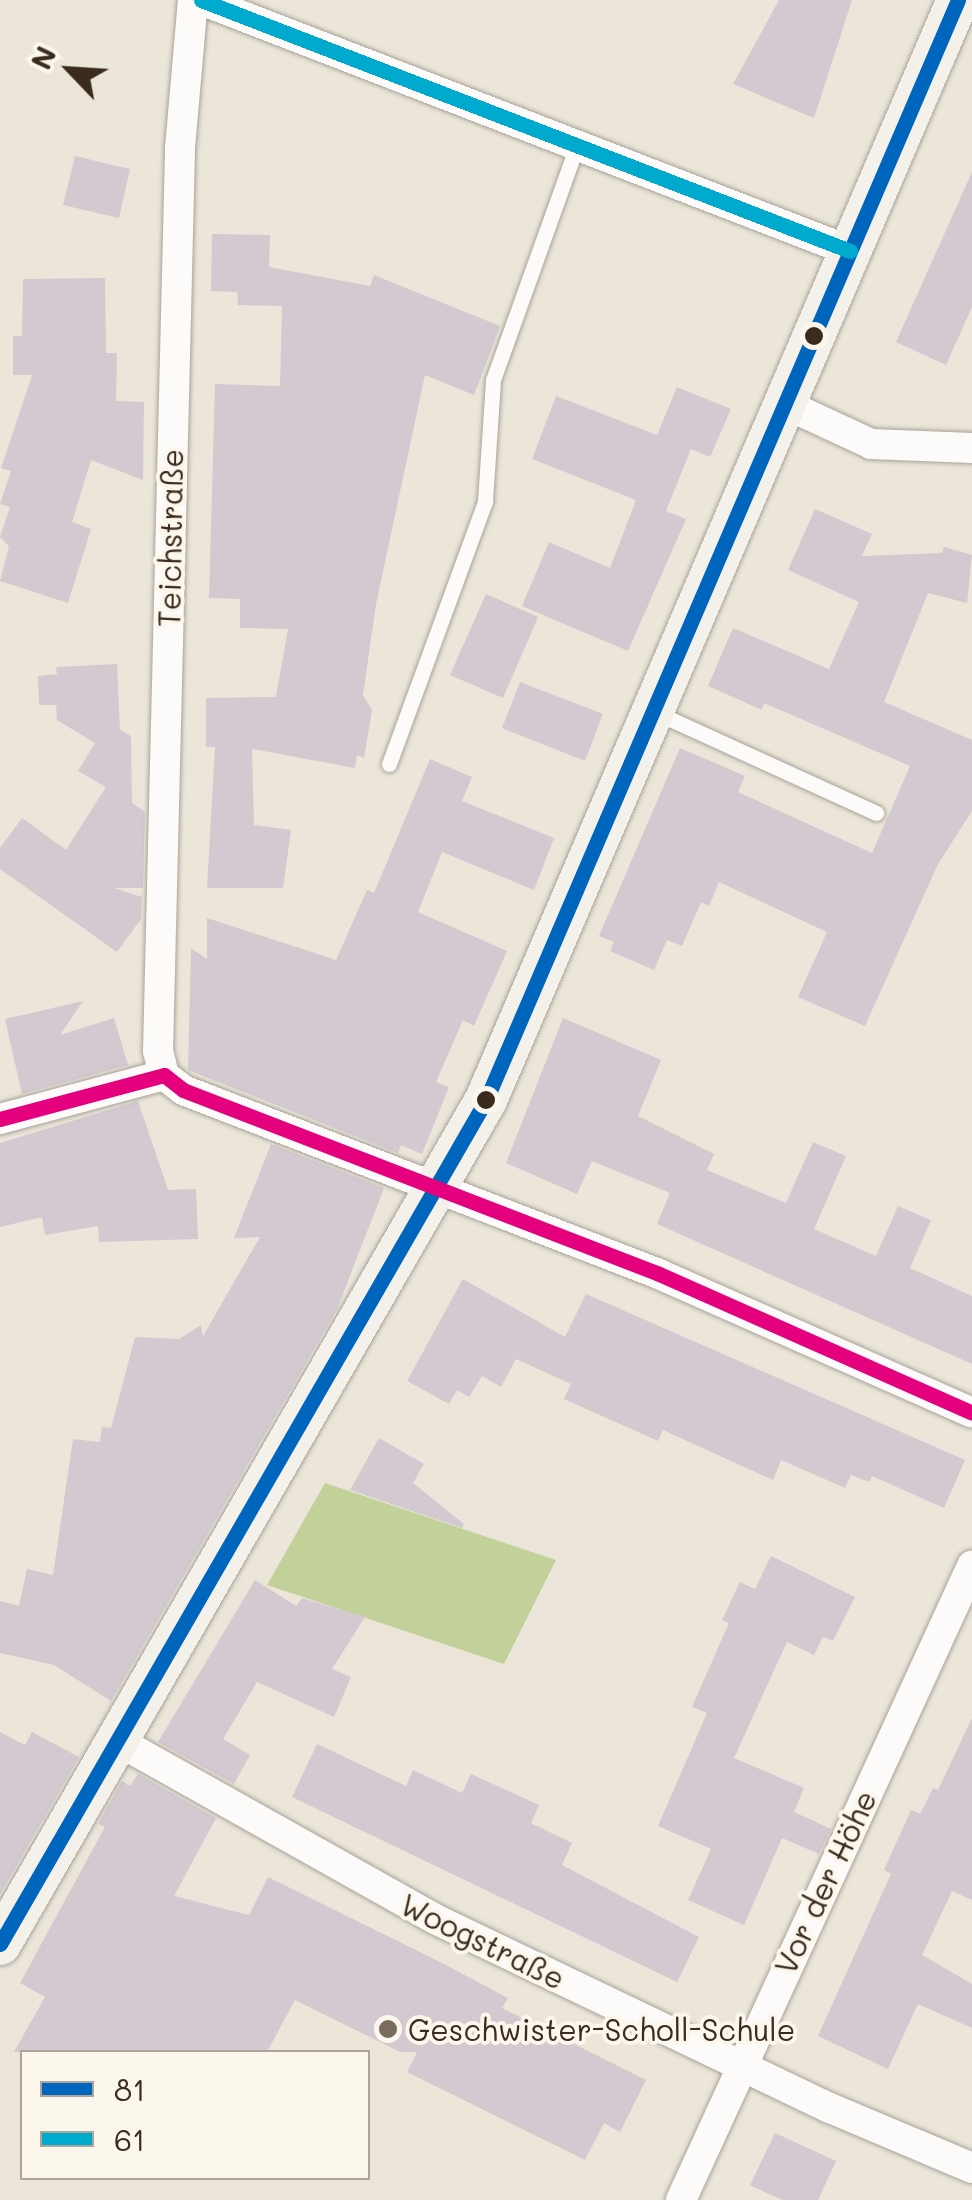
<!DOCTYPE html>
<html>
<head>
<meta charset="utf-8">
<style>
	body { margin:0 }
	#map { position:relative; width:972px; height:2200px; overflow:hidden; background:#ebe6d9; font-family:Mali,sans-serif }
	div>[style] { position:absolute }
	.green>* { inset:0; background:#c2d19a }
	.building>* { inset:0; background:#d3c9d0 }
	.roads { filter:drop-shadow(0 0 2px #a8a39a) drop-shadow(0 0 2px #a8a39a) }
	.lane>* { height:15px; margin:-7.5px; padding:0 7.5px; transform-origin:7.5px; border-radius:7.5px; background:#fcfbf9 }
	.street>* { height:30px; margin:-15px; padding:0 15px; transform-origin:15px; border-radius:15px; background:#fcfbf9 }
	.secondary>* { height:42px; margin:-21px; padding:0 21px; transform-origin:21px; border-radius:21px; background:#f4f1eb }
	.bus-1>* { height:15px; margin:-7.5px; padding:0 7.5px; transform-origin:7.5px; border-radius:7.5px; background:#0065bd }
	.bus-2>* { height:15px; margin:-7.5px; padding:0 7.5px; transform-origin:7.5px; border-radius:7.5px; background:#00a9ce }
	.bus-3>* { height:15px; margin:-7.5px; padding:0 7.5px; transform-origin:7.5px; border-radius:7.5px; background:#e5007d }
	.dots>* { width:28px; height:28px; translate:-50% -50%; box-sizing:border-box; border:5px solid #fbf7ec; border-radius:50% }
	span { translate:-50% -50%; white-space:nowrap; text-align:center; line-height:1.15; -webkit-text-stroke:8px #fbf7ec; paint-order:stroke }
	.street-label { font-size:30px; color:#3b2a1e }
	.poi-label { font-size:30px; color:#3b2a1e }
	.left { translate:0 -50%; text-align:left }
	.legend { position:absolute; left:20px; top:2050px; width:350px; height:130px; box-sizing:border-box; background:#fbf7ec; border:2px solid #aea59a; margin:0; padding:12px 18px; list-style:none; font-size:30px; color:#3b2a1e }
	.legend li { display:flex; align-items:center; gap:20px; height:50px }
	.legend b { width:50px; border:2px solid #aea59a }
	.north { position:absolute; left:20px; top:20px; width:100px; height:100px; -webkit-text-stroke:8px #fbf7ec; paint-order:stroke; rotate:295deg; font-size:28px; font-weight:700; line-height:40px; text-align:center; color:#3b2a1e }
	.north::after { content:''; display:block; margin:auto; width:35px; height:45px; background:#3b2a1e; clip-path:polygon(50% 0,100% 100%,50% 72%,0 100%) }
</style>
</head>
<body>
<div id="map">
	<div class="green">
		<i style="clip-path:polygon(325px 1483px,556px 1560px,504px 1664px,267px 1585px)"></i>
	</div>
	<div class="building">
		<i style="clip-path:polygon(779px 0,852px 0,814px 118px,733px 84px)"></i>
		<i style="clip-path:polygon(75px 156px,130px 169px,119px 218px,63px 205px)"></i>
		<i style="clip-path:polygon(972px 172px,972px 307px,946px 365px,896px 342px)"></i>
		<i style="clip-path:polygon(212px 234px,270px 235px,269px 267px,370px 286px,374px 275px,500px 326px,474px 395px,425px 375px,376px 604px,363px 695px,372px 710px,364px 758px,357px 755px,355px 768px,252px 749px,254px 825px,291px 830px,283px 888px,207px 888px,215px 747px,206px 747px,206px 698px,276px 697px,288px 629px,240px 628px,240px 599px,209px 598px,215px 384px,280px 386px,282px 306px,238px 305px,237px 292px,211px 291px)"></i>
		<i style="clip-path:polygon(105px 278px,106px 353px,117px 353px,116px 401px,144px 402px,143px 480px,91px 460px,72px 522px,91px 529px,68px 603px,0 581px,9px 546px,0 537px,10px 507px,0 504px,11px 471px,1px 468px,32px 375px,13px 375px,13px 336px,22px 336px,23px 279px)"></i>
		<i style="clip-path:polygon(677px 387px,731px 409px,710px 457px,691px 449px,666px 511px,686px 519px,628px 651px,522px 606px,549px 542px,610px 568px,636px 500px,532px 459px,556px 396px,657px 435px)"></i>
		<i style="clip-path:polygon(815px 509px,872px 534px,862px 556px,942px 553px,944px 547px,972px 555px,967px 603px,928px 593px,884px 702px,972px 740px,972px 811px,938px 864px,865px 1026px,798px 997px,827px 932px,719px 882px,709px 906px,701px 902px,682px 946px,667px 940px,654px 970px,610px 951px,614px 942px,599px 936px,680px 748px,745px 776px,738px 792px,872px 853px,910px 766px,764px 703px,762px 710px,708px 686px,733px 628px,829px 669px,859px 602px,788px 570px)"></i>
		<i style="clip-path:polygon(486px 594px,538px 617px,503px 698px,450px 675px)"></i>
		<i style="clip-path:polygon(117px 664px,120px 730px,131px 736px,132px 803px,145px 812px,143px 888px,114px 888px,142px 897px,141px 919px,117px 952px,0 869px,0 848px,22px 818px,66px 850px,106px 787px,78px 771px,95px 743px,57px 720px,56px 705px,39px 705px,38px 676px,57px 674px,56px 667px)"></i>
		<i style="clip-path:polygon(520px 682px,603px 714px,585px 761px,502px 728px)"></i>
		<i style="clip-path:polygon(430px 759px,472px 777px,462px 801px,554px 838px,534px 890px,442px 852px,418px 912px,507px 951px,474px 1026px,463px 1020px,436px 1082px,449px 1087px,422px 1154px,401px 1145px,398px 1153px,188px 1070px,191px 948px,207px 959px,207px 918px,336px 960px,367px 890px,374px 893px)"></i>
		<i style="clip-path:polygon(83px 1001px,60px 1035px,114px 1018px,128px 1065px,22px 1094px,5px 1019px)"></i>
		<i style="clip-path:polygon(563px 1018px,661px 1060px,638px 1116px,714px 1154px,707px 1170px,786px 1203px,813px 1142px,846px 1156px,814px 1229px,876px 1256px,898px 1206px,931px 1220px,910px 1268px,972px 1296px,972px 1364px,657px 1224px,670px 1193px,592px 1161px,577px 1194px,506px 1163px)"></i>
		<i style="clip-path:polygon(138px 1101px,168px 1190px,196px 1189px,198px 1239px,99px 1242px,98px 1226px,45px 1235px,42px 1217px,0 1227px,0 1143px)"></i>
		<i style="clip-path:polygon(271px 1144px,384px 1188px,337px 1309px,111px 1701px,54px 1665px,0 1653px,0 1601px,19px 1606px,27px 1569px,53px 1575px,73px 1439px,100px 1442px,102px 1427px,111px 1428px,135px 1337px,179px 1339px,201px 1325px,203px 1336px,260px 1237px,234px 1238px)"></i>
		<i style="clip-path:polygon(463px 1279px,565px 1337px,586px 1294px,965px 1460px,944px 1508px,872px 1476px,869px 1482px,851px 1475px,845px 1488px,781px 1460px,773px 1480px,663px 1430px,658px 1441px,564px 1399px,571px 1384px,516px 1359px,501px 1387px,482px 1376px,469px 1397px,457px 1390px,449px 1404px,407px 1381px)"></i>
		<i style="clip-path:polygon(379px 1438px,424px 1464px,413px 1483px,464px 1524px,462px 1528px,350px 1490px)"></i>
		<i style="clip-path:polygon(771px 1556px,855px 1597px,833px 1641px,823px 1637px,814px 1655px,787px 1642px,734px 1758px,804px 1788px,794px 1812px,831px 1829px,819px 1854px,782px 1838px,744px 1925px,688px 1900px,711px 1849px,658px 1826px,707px 1713px,692px 1707px,729px 1623px,722px 1620px,740px 1582px,755px 1589px)"></i>
		<i style="clip-path:polygon(255px 1580px,296px 1606px,302px 1598px,365px 1617px,332px 1669px,351px 1677px,334px 1717px,257px 1682px,223px 1739px,250px 1755px,234px 1784px,158px 1742px)"></i>
		<i style="clip-path:polygon(972px 1718px,972px 1900px,952px 1891px,922px 1955px,972px 1984px,972px 2028px,918px 2004px,888px 2069px,818px 2036px,891px 1874px,884px 1870px,911px 1810px,920px 1814px,933px 1788px,938px 1790px)"></i>
		<i style="clip-path:polygon(0 1732px,25px 1745px,32px 1732px,79px 1757px,0 1894px)"></i>
		<i style="clip-path:polygon(317px 1744px,406px 1786px,413px 1770px,462px 1793px,471px 1774px,539px 1805px,531px 1823px,572px 1843px,562px 1865px,699px 1937px,677px 1982px,292px 1797px)"></i>
		<i style="clip-path:polygon(138px 1774px,216px 1818px,174px 1896px,249px 1915px,268px 1877px,444px 1964px,508px 1998px,502px 2008px,646px 2080px,620px 2132px,604px 2123px,585px 2160px,407px 2072px,417px 2052px,400px 2052px,295px 2000px,267px 2052px,14px 2052px,45px 1997px,20px 1983px,105px 1827px,98px 1824px,122px 1781px,130px 1786px)"></i>
		<i style="clip-path:polygon(775px 2133px,836px 2161px,818px 2200px,782px 2200px,750px 2185px)"></i>
	</div>
	<div class="roads">
		<div class="lane">
			<i style="left:657px;top:713px;width:241px;rotate:24.5deg"></i>
			<i style="left:389px;top:764px;width:280px;rotate:-69.9deg"></i>
			<i style="left:485px;top:501px;width:121px;rotate:-86.2deg"></i>
			<i style="left:493px;top:380px;width:250px;rotate:-70.3deg"></i>
		</div>
		<div class="street">
			<i style="left:201px;top:0;width:696px;rotate:21.14deg"></i>
			<i style="left:785px;top:404px;width:95px;rotate:24.9deg"></i>
			<i style="left:871px;top:444px;width:101px;rotate:2.3deg"></i>
			<i style="left:164px;top:1075px;width:25px;rotate:-104deg"></i>
			<i style="left:158px;top:1051px;width:903px;rotate:-88.6deg"></i>
			<i style="left:180px;top:148px;width:149px;rotate:-85deg"></i>
			<i style="left:0;top:1119px;width:170px;rotate:-15deg"></i>
			<i style="left:164px;top:1075px;width:24px;rotate:38deg"></i>
			<i style="left:183px;top:1090px;width:510px;rotate:21.13deg"></i>
			<i style="left:659px;top:1274px;width:342px;rotate:23.9deg"></i>
			<i style="left:116px;top:1740px;width:366px;rotate:29.3deg"></i>
			<i style="left:435px;top:1919px;width:438px;rotate:25.6deg"></i>
			<i style="left:830px;top:2108px;width:154px;rotate:22.9deg"></i>
			<i style="left:681px;top:2200px;width:698px;rotate:-65.35deg"></i>
		</div>
		<div class="secondary">
			<i style="left:0;top:1944px;width:974px;rotate:-60.07deg"></i>
			<i style="left:486px;top:1100px;width:1197px;rotate:-66.78deg"></i>
		</div>
	</div>
	<div class="bus-1">
		<i style="left:0;top:1944px;width:974px;rotate:-60.07deg"></i>
		<i style="left:486px;top:1100px;width:1197px;rotate:-66.78deg"></i>
	</div>
	<div class="bus-2">
		<i style="left:201px;top:0;width:696px;rotate:21.14deg"></i>
	</div>
	<div class="bus-3">
		<i style="left:0;top:1119px;width:170px;rotate:-15deg"></i>
		<i style="left:164px;top:1075px;width:24px;rotate:38deg"></i>
		<i style="left:183px;top:1090px;width:510px;rotate:21.13deg"></i>
		<i style="left:659px;top:1274px;width:342px;rotate:23.9deg"></i>
	</div>
	<div class="dots">
		<i style="left:814px;top:336px;background:#3b2a1e"></i>
		<i style="left:486px;top:1100px;background:#3b2a1e"></i>
		<i style="left:388px;top:2029px;background:#796c5f"></i>
	</div>
	<div class="street-label">
		<span style="left:170px;top:538px;rotate:-89deg">Teichstraße</span>
		<span style="left:825px;top:1882px;rotate:-65deg">Vor der Höhe</span>
		<span style="left:483px;top:1941px;rotate:26deg">Woogstraße</span>
	</div>
	<div class="poi-label">
		<span class="left" style="left:408px;top:2029px">Geschwister-Scholl-Schule</span>
	</div>
	<ul class="legend">
	<li><b style="height:12px;background:#0065bd"></b>81</li>
	<li><b style="height:12px;background:#00a9ce"></b>61</li>
	</ul>
	<div class="north">N</div>
</div>
</body>
</html>
